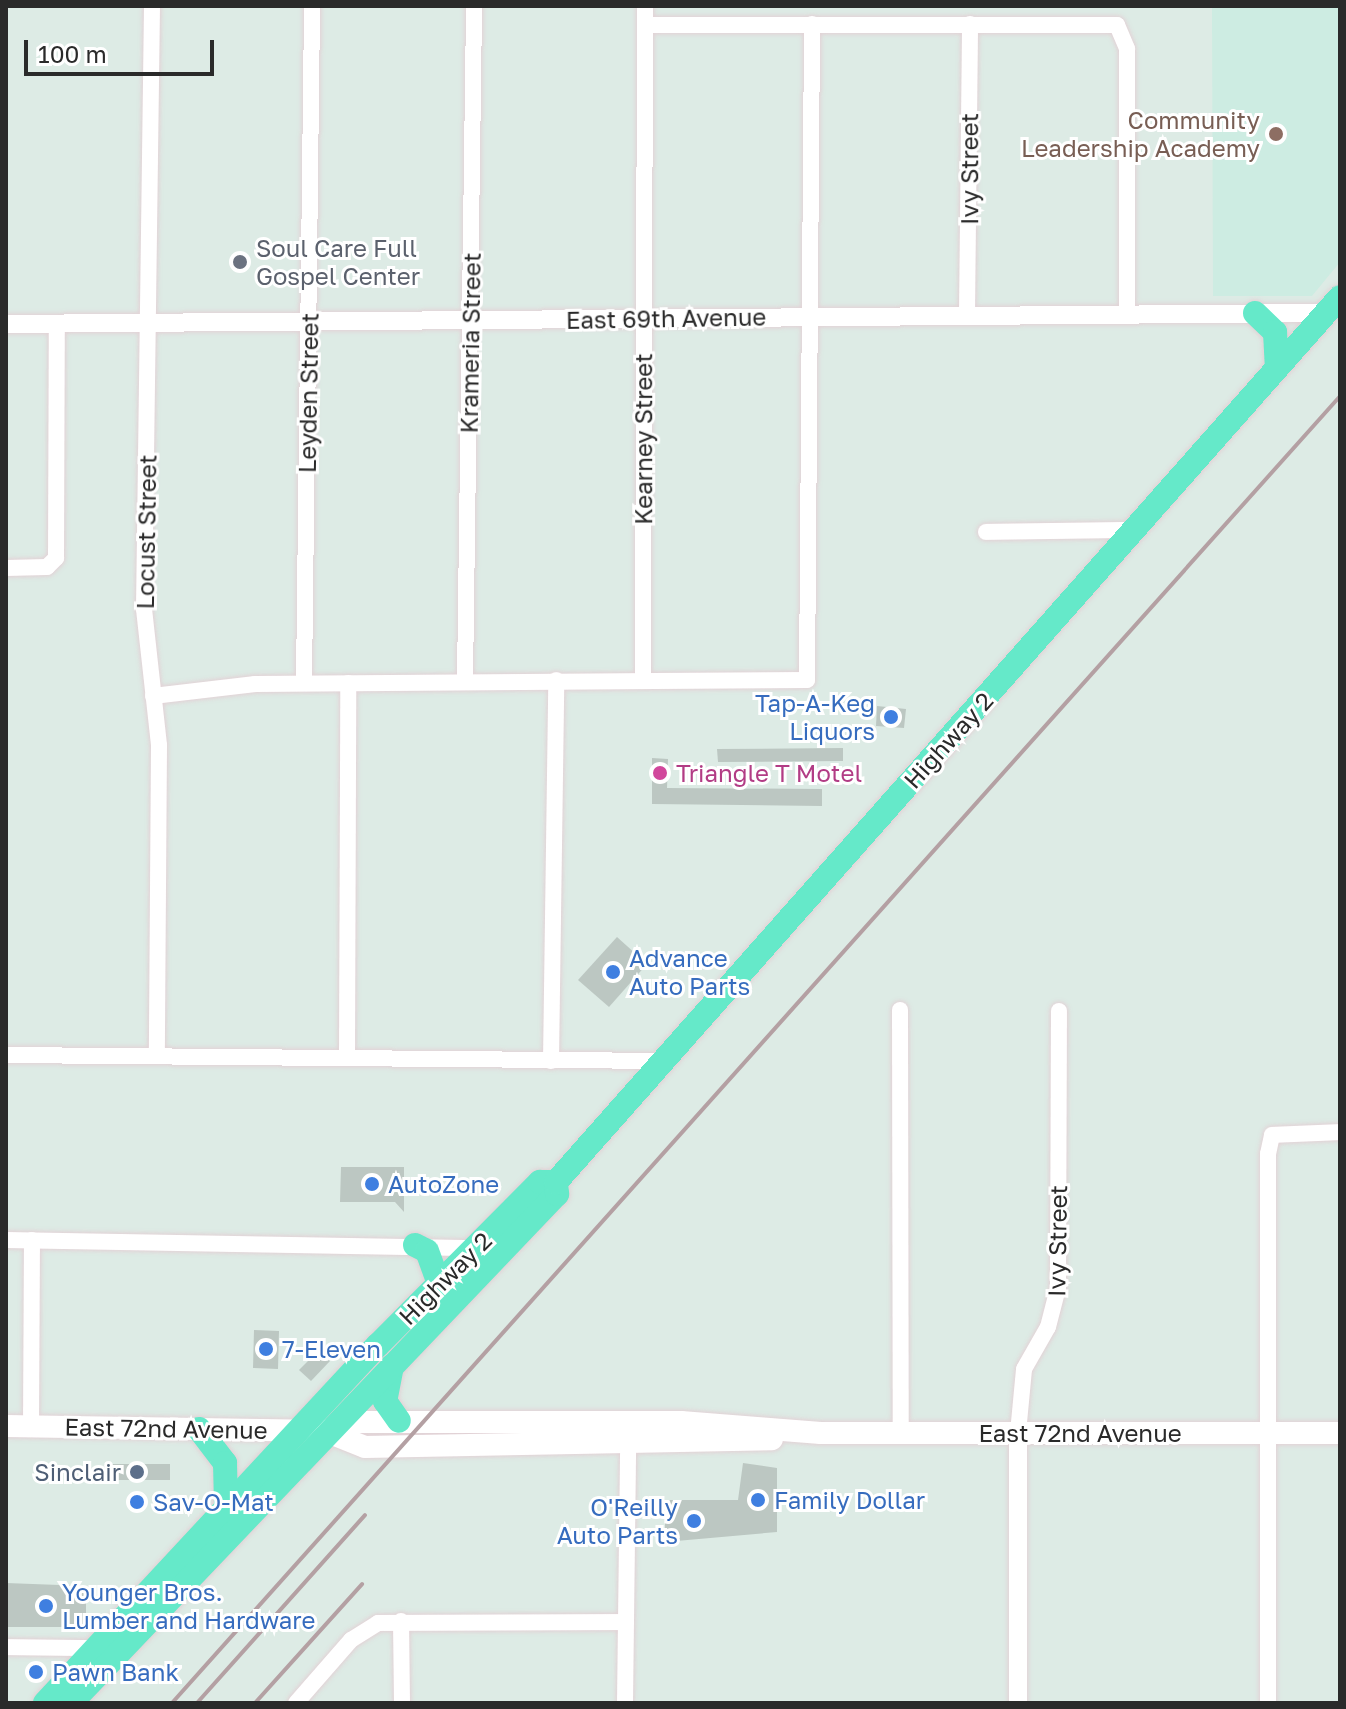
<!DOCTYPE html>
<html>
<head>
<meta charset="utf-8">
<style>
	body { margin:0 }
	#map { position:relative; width:1346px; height:1709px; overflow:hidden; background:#ddebe5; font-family:"Golos Text",sans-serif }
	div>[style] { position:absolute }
	.education>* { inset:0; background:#cdece2 }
	.building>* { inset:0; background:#bcc7c2 }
	.roads { filter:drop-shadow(0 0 2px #e2d2d6) drop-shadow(0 0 2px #e2d2d6) }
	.minor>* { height:16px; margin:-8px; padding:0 8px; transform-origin:8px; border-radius:8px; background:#fff }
	.tertiary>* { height:18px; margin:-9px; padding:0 9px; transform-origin:9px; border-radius:9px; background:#fff }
	.secondary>* { height:22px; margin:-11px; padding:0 11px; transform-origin:11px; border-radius:11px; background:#fff }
	.primary>* { height:24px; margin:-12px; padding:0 12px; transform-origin:12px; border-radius:12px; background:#65e9c9 }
	.rail>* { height:4px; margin:-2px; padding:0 2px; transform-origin:2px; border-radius:2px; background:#b4a0a3 }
	.dots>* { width:22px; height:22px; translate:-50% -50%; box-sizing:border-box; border:4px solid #fff; border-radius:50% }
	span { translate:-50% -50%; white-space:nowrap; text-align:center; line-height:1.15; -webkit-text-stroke:6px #fff; paint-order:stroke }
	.education-label { font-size:24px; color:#785e54 }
	.right { translate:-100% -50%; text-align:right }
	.street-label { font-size:24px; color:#2a2a2a }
	.worship-label { font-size:24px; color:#5b616d }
	.left { translate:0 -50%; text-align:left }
	.shop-label { font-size:24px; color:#366cbe }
	.hotel-label { font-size:24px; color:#b23c85 }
	.service-label { font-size:24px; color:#4e5e75 }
	.frame { position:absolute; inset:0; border:8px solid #2a2a2a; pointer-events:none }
	.scale { position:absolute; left:24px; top:40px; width:190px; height:36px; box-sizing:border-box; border:4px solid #2a2a2a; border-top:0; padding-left:10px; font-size:24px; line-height:28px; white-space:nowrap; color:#2a2a2a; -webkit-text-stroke:6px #fff; paint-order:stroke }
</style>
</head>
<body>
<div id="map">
	<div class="education">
		<i style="clip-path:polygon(1212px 6px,1340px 6px,1340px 262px,1312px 296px,1213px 296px)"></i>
	</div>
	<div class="building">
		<i style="clip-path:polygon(877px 706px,906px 709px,904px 728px,876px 726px)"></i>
		<i style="clip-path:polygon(843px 748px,843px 761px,718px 762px,717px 749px)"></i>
		<i style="clip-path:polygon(652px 758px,668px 759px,667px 788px,822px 789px,822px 806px,652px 804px)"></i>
		<i style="clip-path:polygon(617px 937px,647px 964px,609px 1007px,578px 980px)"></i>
		<i style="clip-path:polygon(341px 1167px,404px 1167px,404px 1212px,395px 1202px,340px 1202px)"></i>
		<i style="clip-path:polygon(254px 1330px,279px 1331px,278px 1369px,253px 1368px)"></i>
		<i style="clip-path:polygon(319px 1350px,330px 1361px,311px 1381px,299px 1370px)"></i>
		<i style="clip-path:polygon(743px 1463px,777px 1468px,777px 1532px,665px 1542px,665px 1500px,738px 1500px)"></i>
		<i style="clip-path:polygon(104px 1464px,170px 1464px,170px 1480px,104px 1480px)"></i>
		<i style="clip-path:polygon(6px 1583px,86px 1586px,86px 1627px,6px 1627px)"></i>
	</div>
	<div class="roads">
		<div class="minor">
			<i style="left:152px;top:6px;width:603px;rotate:90.76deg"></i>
			<i style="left:144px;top:609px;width:137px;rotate:83.7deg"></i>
			<i style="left:159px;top:745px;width:311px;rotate:90.4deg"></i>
			<i style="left:645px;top:25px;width:472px"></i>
			<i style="left:1117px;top:25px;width:26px;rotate:67deg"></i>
			<i style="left:1127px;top:49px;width:264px;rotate:90deg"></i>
			<i style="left:967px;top:315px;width:291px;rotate:-89.4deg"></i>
			<i style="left:986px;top:532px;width:148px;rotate:-0.8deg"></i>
			<i style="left:6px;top:568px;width:41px;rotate:-1.4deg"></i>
			<i style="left:47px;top:567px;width:13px;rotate:-45deg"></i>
			<i style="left:56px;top:558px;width:234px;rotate:-89.8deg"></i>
			<i style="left:465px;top:680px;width:674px;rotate:-89.23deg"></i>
			<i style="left:643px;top:680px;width:674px;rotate:-89.83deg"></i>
			<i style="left:304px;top:683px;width:677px;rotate:-89.32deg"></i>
			<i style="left:153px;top:696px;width:103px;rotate:-6.7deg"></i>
			<i style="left:255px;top:684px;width:552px;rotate:-0.42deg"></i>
			<i style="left:807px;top:680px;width:656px;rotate:-89.56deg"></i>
			<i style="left:900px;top:1010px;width:423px;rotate:89.9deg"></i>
			<i style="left:6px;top:1055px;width:657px;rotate:0.52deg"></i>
			<i style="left:347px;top:1058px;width:375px;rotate:-89.8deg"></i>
			<i style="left:551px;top:1061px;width:381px;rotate:-89.2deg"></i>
			<i style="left:6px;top:1240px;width:472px;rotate:1deg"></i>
			<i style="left:31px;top:1426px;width:186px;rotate:-89.7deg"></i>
			<i style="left:1018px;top:1433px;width:64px;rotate:-84.6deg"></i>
			<i style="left:1024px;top:1369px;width:48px;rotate:-60.3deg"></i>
			<i style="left:1048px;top:1327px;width:40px;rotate:-75.6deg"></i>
			<i style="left:1058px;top:1288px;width:277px;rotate:-89.8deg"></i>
			<i style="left:401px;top:1621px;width:82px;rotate:89.3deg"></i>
			<i style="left:6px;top:1647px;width:88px;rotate:0.7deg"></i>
			<i style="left:296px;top:1703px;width:84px;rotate:-48.9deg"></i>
			<i style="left:351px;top:1640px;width:32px;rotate:-32deg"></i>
			<i style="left:378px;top:1623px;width:248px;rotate:-0.2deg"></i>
			<i style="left:625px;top:1703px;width:256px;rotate:-89.3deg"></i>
			<i style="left:1268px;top:1703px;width:549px;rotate:-90deg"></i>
			<i style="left:1268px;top:1154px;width:19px;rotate:-78deg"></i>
			<i style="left:1272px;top:1135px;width:68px;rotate:-2.5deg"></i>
		</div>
		<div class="tertiary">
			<i style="left:6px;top:324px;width:1319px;rotate:-0.48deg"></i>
			<i style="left:1018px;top:1703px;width:270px;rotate:-90deg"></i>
		</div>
		<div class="secondary">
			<i style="left:6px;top:1426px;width:319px;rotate:0.9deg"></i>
			<i style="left:325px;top:1431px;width:32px;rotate:-16deg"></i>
			<i style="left:356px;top:1422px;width:325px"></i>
			<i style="left:681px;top:1422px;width:140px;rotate:4.5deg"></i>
			<i style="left:821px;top:1433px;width:519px"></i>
			<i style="left:325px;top:1431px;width:43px;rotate:21.8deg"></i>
			<i style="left:365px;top:1447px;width:407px;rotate:-1.1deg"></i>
		</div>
		<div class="primary">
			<i style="left:1255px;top:313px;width:28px;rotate:44deg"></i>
			<i style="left:1275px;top:332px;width:36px;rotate:87deg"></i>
			<i style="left:415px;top:1245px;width:13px;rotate:27deg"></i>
			<i style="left:427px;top:1251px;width:35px;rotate:70deg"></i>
			<i style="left:392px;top:1366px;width:36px;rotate:101deg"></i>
			<i style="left:385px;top:1401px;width:24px;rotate:55deg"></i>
			<i style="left:199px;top:1429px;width:43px;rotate:52.6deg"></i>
			<i style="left:225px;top:1463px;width:42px;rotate:88.6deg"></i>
			<i style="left:45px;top:1703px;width:489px;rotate:-47.1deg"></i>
			<i style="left:378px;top:1345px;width:230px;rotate:-45.2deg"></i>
			<i style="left:540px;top:1182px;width:16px"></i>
			<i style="left:71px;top:1703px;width:704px;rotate:-46.32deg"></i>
			<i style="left:557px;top:1194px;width:12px;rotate:-95deg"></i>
			<i style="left:556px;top:1182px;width:1182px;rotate:-48.46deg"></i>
		</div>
	</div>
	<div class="rail">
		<i style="left:172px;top:1703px;width:1753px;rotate:-48.21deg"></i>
		<i style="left:197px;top:1703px;width:252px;rotate:-48.2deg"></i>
		<i style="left:255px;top:1703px;width:160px;rotate:-48deg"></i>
	</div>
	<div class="dots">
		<i style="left:1276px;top:134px;background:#8d6e63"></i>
		<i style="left:240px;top:262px;background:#6b7280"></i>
		<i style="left:891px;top:717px;background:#3f7fe0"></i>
		<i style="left:660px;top:773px;background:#d1479c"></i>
		<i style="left:613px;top:972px;background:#3f7fe0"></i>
		<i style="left:372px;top:1184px;background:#3f7fe0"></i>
		<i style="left:266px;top:1349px;background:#3f7fe0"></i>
		<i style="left:137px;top:1472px;background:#5c6f8a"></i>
		<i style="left:758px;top:1500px;background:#3f7fe0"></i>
		<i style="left:137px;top:1502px;background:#3f7fe0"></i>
		<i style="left:694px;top:1521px;background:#3f7fe0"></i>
		<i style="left:46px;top:1606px;background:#3f7fe0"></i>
		<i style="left:36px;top:1672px;background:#3f7fe0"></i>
	</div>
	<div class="education-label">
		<span class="right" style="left:1260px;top:134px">Community<br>Leadership Academy</span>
	</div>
	<div class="street-label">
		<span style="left:969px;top:169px;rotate:-90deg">Ivy Street</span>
		<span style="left:666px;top:318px;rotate:-1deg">East 69th Avenue</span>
		<span style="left:470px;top:343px;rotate:-89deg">Krameria Street</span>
		<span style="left:308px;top:393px;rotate:-89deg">Leyden Street</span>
		<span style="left:643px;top:439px;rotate:-90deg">Kearney Street</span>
		<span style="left:146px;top:532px;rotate:-89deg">Locust Street</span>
		<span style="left:948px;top:740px;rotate:-48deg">Highway 2</span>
		<span style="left:1057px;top:1241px;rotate:-89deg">Ivy Street</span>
		<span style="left:445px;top:1278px;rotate:-45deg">Highway 2</span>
		<span style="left:166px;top:1428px;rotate:1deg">East 72nd Avenue</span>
		<span style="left:1080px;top:1433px">East 72nd Avenue</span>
	</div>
	<div class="worship-label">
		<span class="left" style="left:256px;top:262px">Soul Care Full<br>Gospel Center</span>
	</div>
	<div class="shop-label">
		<span class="right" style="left:875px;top:717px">Tap-A-Keg<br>Liquors</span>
		<span class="left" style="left:629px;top:972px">Advance<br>Auto Parts</span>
		<span class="left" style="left:388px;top:1184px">AutoZone</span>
		<span class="left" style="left:282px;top:1349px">7-Eleven</span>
		<span class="left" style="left:774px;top:1500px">Family Dollar</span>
		<span class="left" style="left:153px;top:1502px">Sav-O-Mat</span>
		<span class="right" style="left:678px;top:1521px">O'Reilly<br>Auto Parts</span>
		<span class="left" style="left:62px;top:1606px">Younger Bros.<br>Lumber and Hardware</span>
		<span class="left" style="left:52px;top:1672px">Pawn Bank</span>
	</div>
	<div class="hotel-label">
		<span class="left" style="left:676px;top:773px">Triangle T Motel</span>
	</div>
	<div class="service-label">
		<span class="right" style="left:121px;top:1472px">Sinclair</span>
	</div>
	<div class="frame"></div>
	<div class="scale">100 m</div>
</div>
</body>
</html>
